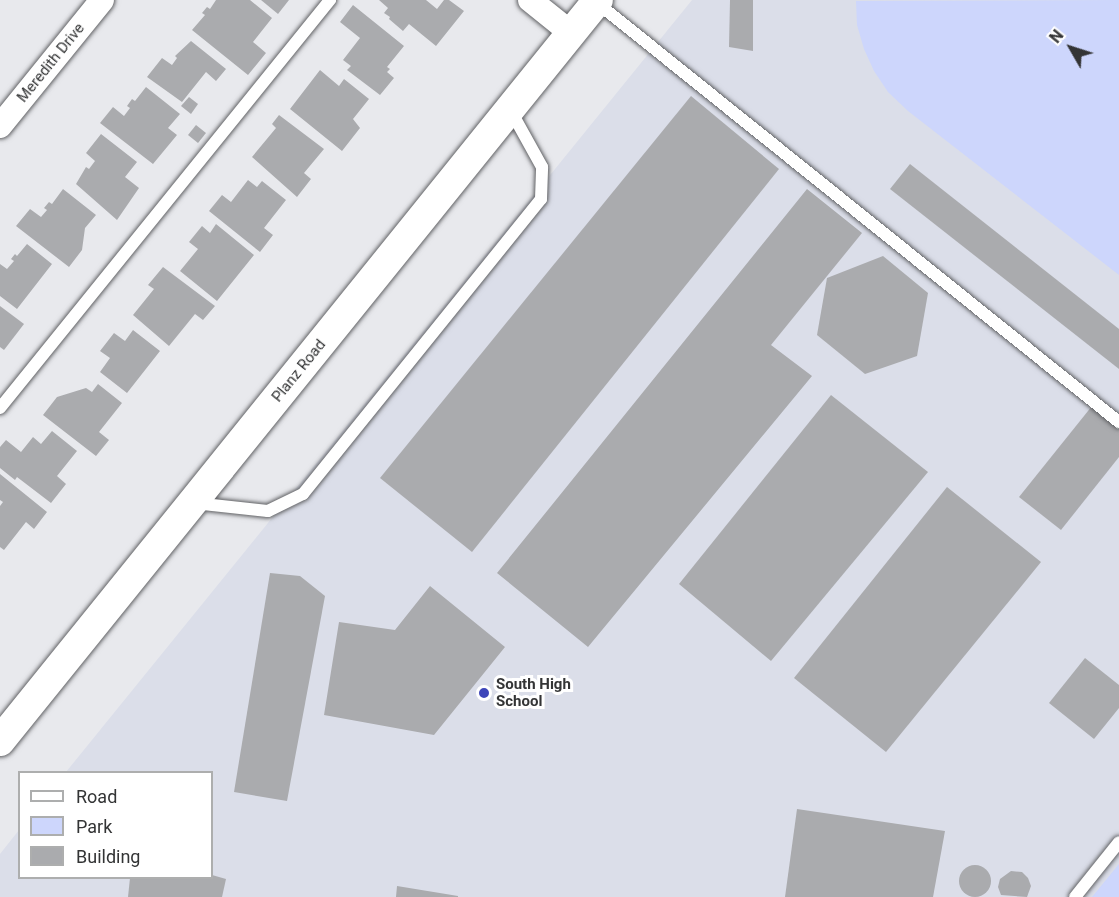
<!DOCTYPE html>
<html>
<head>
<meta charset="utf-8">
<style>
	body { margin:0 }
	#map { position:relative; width:1119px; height:897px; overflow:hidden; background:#e8e9ed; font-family:Roboto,sans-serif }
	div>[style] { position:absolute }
	.built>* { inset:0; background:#dbdee9 }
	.green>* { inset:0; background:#cdd6fc }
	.building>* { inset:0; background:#aaabae }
	.round { border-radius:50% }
	.roads { filter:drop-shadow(0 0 2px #616265) drop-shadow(0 0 2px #616265) }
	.service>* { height:12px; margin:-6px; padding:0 6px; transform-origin:6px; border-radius:6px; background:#fff }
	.minor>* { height:24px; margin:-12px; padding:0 12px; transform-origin:12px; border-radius:12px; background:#fff }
	.tertiary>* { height:30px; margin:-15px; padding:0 15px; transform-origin:15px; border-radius:15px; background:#fff }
	.dots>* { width:16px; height:16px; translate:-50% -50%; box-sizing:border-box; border:3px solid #fff; border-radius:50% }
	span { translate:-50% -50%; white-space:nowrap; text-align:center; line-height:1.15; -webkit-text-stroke:6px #fff; paint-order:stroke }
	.street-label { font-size:15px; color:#333435 }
	.poi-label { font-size:15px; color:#333435; font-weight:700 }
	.left { translate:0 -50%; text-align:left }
	.legend { position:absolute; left:18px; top:771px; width:195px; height:108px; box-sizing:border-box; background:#fff; border:2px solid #adaeae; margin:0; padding:8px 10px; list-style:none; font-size:18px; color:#333435 }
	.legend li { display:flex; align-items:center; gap:12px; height:30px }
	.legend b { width:30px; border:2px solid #adaeae }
	.north { position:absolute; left:1041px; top:18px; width:60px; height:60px; -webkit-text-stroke:4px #fff; paint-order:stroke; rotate:309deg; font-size:16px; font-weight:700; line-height:24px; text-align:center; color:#333435 }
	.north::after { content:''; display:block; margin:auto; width:21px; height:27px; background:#333435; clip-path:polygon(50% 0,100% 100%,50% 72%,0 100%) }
</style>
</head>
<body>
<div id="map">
	<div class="built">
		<i style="clip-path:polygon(692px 0,1119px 0,1119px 897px,0 897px,0 854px,19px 830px,20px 878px,212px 878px,212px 772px,66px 772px)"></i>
	</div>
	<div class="green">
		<i style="clip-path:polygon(1119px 0,1119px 275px,908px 111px,888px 92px,874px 71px,864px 49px,857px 25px,856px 1px)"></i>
		<i style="clip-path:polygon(1119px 864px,1119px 897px,1092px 897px)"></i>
	</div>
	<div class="building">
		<i style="clip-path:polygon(216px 0,250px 0,272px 18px,253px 42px,266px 53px,248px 75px,192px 30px,205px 15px,202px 13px,207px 7px,210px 9px)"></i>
		<i style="clip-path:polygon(261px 0,289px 0,278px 14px)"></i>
		<i style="clip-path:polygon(379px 0,426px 0,437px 9px,444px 0,449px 0,464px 11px,436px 46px,409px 24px,403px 31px,389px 19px,390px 17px,384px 13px,388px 8px)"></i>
		<i style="clip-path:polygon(730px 0,753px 0,753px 51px,729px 47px)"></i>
		<i style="clip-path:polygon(353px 5px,404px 46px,387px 67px,390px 69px,387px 72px,394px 78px,380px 95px,347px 70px,351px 66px,343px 60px,360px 38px,340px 22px)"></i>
		<i style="clip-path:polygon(191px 41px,226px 69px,216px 81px,206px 72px,182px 102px,147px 77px,162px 58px,172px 65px,177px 58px,175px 56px)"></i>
		<i style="clip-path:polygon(320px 70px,339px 86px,344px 79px,369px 99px,353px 119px,360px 128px,342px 151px,290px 109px)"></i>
		<i style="clip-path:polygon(146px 87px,180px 114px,168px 128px,177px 135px,153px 164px,100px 123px,113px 107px,124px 116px,130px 108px,127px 106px,132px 99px,135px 101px)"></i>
		<i style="clip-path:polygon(691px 96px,779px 169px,472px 552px,380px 478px)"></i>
		<i style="clip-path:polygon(189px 97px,198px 104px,191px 114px,181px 106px)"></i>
		<i style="clip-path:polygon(279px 115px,324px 149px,304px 173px,311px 179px,297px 197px,252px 157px,276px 128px,272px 124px)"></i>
		<i style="clip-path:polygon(196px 125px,206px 133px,198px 143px,188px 135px)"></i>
		<i style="clip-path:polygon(101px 134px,137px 162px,125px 177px,139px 188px,117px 220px,76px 184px,86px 167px,89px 169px,95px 161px,86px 153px)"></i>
		<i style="clip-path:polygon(910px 164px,1119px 329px,1119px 369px,890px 189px)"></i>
		<i style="clip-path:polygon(248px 180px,257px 187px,262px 181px,286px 200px,264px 228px,273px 235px,260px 252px,209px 211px,222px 195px,231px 202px)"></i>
		<i style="clip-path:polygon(63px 189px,96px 215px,85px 228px,82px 250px,69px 267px,16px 226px,30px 209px,41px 217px,47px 210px,44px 208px,49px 202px,52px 204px)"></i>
		<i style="clip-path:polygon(807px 189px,862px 233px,771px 345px,812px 376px,588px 647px,497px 573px)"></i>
		<i style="clip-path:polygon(216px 224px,254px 255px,217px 301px,180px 271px,198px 249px,189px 242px,202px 226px,210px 233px)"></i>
		<i style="clip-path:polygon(27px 244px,52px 264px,17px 309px,0 296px,0 264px,7px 269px,14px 261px,11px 259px,15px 254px,17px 256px)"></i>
		<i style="clip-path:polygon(883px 256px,928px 293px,917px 356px,865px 374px,817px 335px,827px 278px)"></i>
		<i style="clip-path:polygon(163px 267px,215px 306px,203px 320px,195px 314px,169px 346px,133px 315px,154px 289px,148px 285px)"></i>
		<i style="clip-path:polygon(0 306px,24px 324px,4px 350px,0 347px)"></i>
		<i style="clip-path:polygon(133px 330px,160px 351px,127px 393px,100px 372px,110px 358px,100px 351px,114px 333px,125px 341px)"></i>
		<i style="clip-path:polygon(98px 384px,122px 403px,99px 432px,109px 440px,96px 456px,43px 415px,57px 397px,86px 388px,92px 392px)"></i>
		<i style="clip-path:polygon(831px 395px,928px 472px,771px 661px,679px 584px)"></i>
		<i style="clip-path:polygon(1092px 406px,1119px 427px,1119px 457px,1061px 530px,1019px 497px)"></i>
		<i style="clip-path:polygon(52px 431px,77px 451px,57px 476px,66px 484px,51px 503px,17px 477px,15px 480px,0 468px,0 447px,6px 440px,21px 452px,33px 437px,41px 444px)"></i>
		<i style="clip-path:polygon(0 474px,47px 512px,34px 529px,26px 522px,4px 550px,0 547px,0 506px,3px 502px,0 500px)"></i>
		<i style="clip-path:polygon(947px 487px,1041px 562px,886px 752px,794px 678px)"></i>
		<i style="clip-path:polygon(270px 573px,300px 576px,325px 596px,287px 801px,234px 792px)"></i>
		<i style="clip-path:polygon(430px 586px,505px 647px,434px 735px,324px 715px,339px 622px,395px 630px)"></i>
		<i style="clip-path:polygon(1085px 658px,1119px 685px,1119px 708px,1094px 739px,1049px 703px)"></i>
		<i style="clip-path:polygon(797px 809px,945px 831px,933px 897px,785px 897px)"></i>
		<i class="round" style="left:959px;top:865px;width:32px;height:32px"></i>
		<i style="clip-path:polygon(1011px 871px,1022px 872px,1028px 878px,1031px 886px,1027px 897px,1001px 895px,998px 887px,1000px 879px)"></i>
		<i style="clip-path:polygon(212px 875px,226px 879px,222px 897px,128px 897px,130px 878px)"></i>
		<i style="clip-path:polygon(397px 886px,458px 896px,458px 897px,396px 897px)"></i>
	</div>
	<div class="roads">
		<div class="service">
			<i style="left:596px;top:2px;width:671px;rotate:38.77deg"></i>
			<i style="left:0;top:408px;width:525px;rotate:-51.03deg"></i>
			<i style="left:194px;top:503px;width:74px;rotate:6.2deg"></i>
			<i style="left:268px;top:511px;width:39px;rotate:-26deg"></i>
			<i style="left:303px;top:494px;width:379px;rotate:-51.1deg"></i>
			<i style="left:541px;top:199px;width:32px;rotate:-88deg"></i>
			<i style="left:542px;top:167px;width:64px;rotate:-119deg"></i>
			<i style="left:1075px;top:897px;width:70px;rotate:-51.3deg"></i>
		</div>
		<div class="minor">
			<i style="left:530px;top:0;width:53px;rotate:38.8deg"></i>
			<i style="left:0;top:126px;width:162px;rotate:-51deg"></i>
		</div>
		<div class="tertiary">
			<i style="left:0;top:741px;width:952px;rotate:-51.1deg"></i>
		</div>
	</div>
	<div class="dots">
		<i style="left:484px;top:693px;background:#3d45b9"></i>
	</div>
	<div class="street-label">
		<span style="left:51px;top:63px;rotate:-51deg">Meredith Drive</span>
		<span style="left:299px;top:371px;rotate:-51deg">Planz Road</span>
	</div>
	<div class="poi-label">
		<span class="left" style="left:496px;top:693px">South High<br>School</span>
	</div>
	<ul class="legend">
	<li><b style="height:8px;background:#fff"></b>Road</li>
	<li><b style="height:16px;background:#cdd6fc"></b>Park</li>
	<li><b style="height:16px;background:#aaabae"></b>Building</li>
	</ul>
	<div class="north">N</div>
</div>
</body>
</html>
